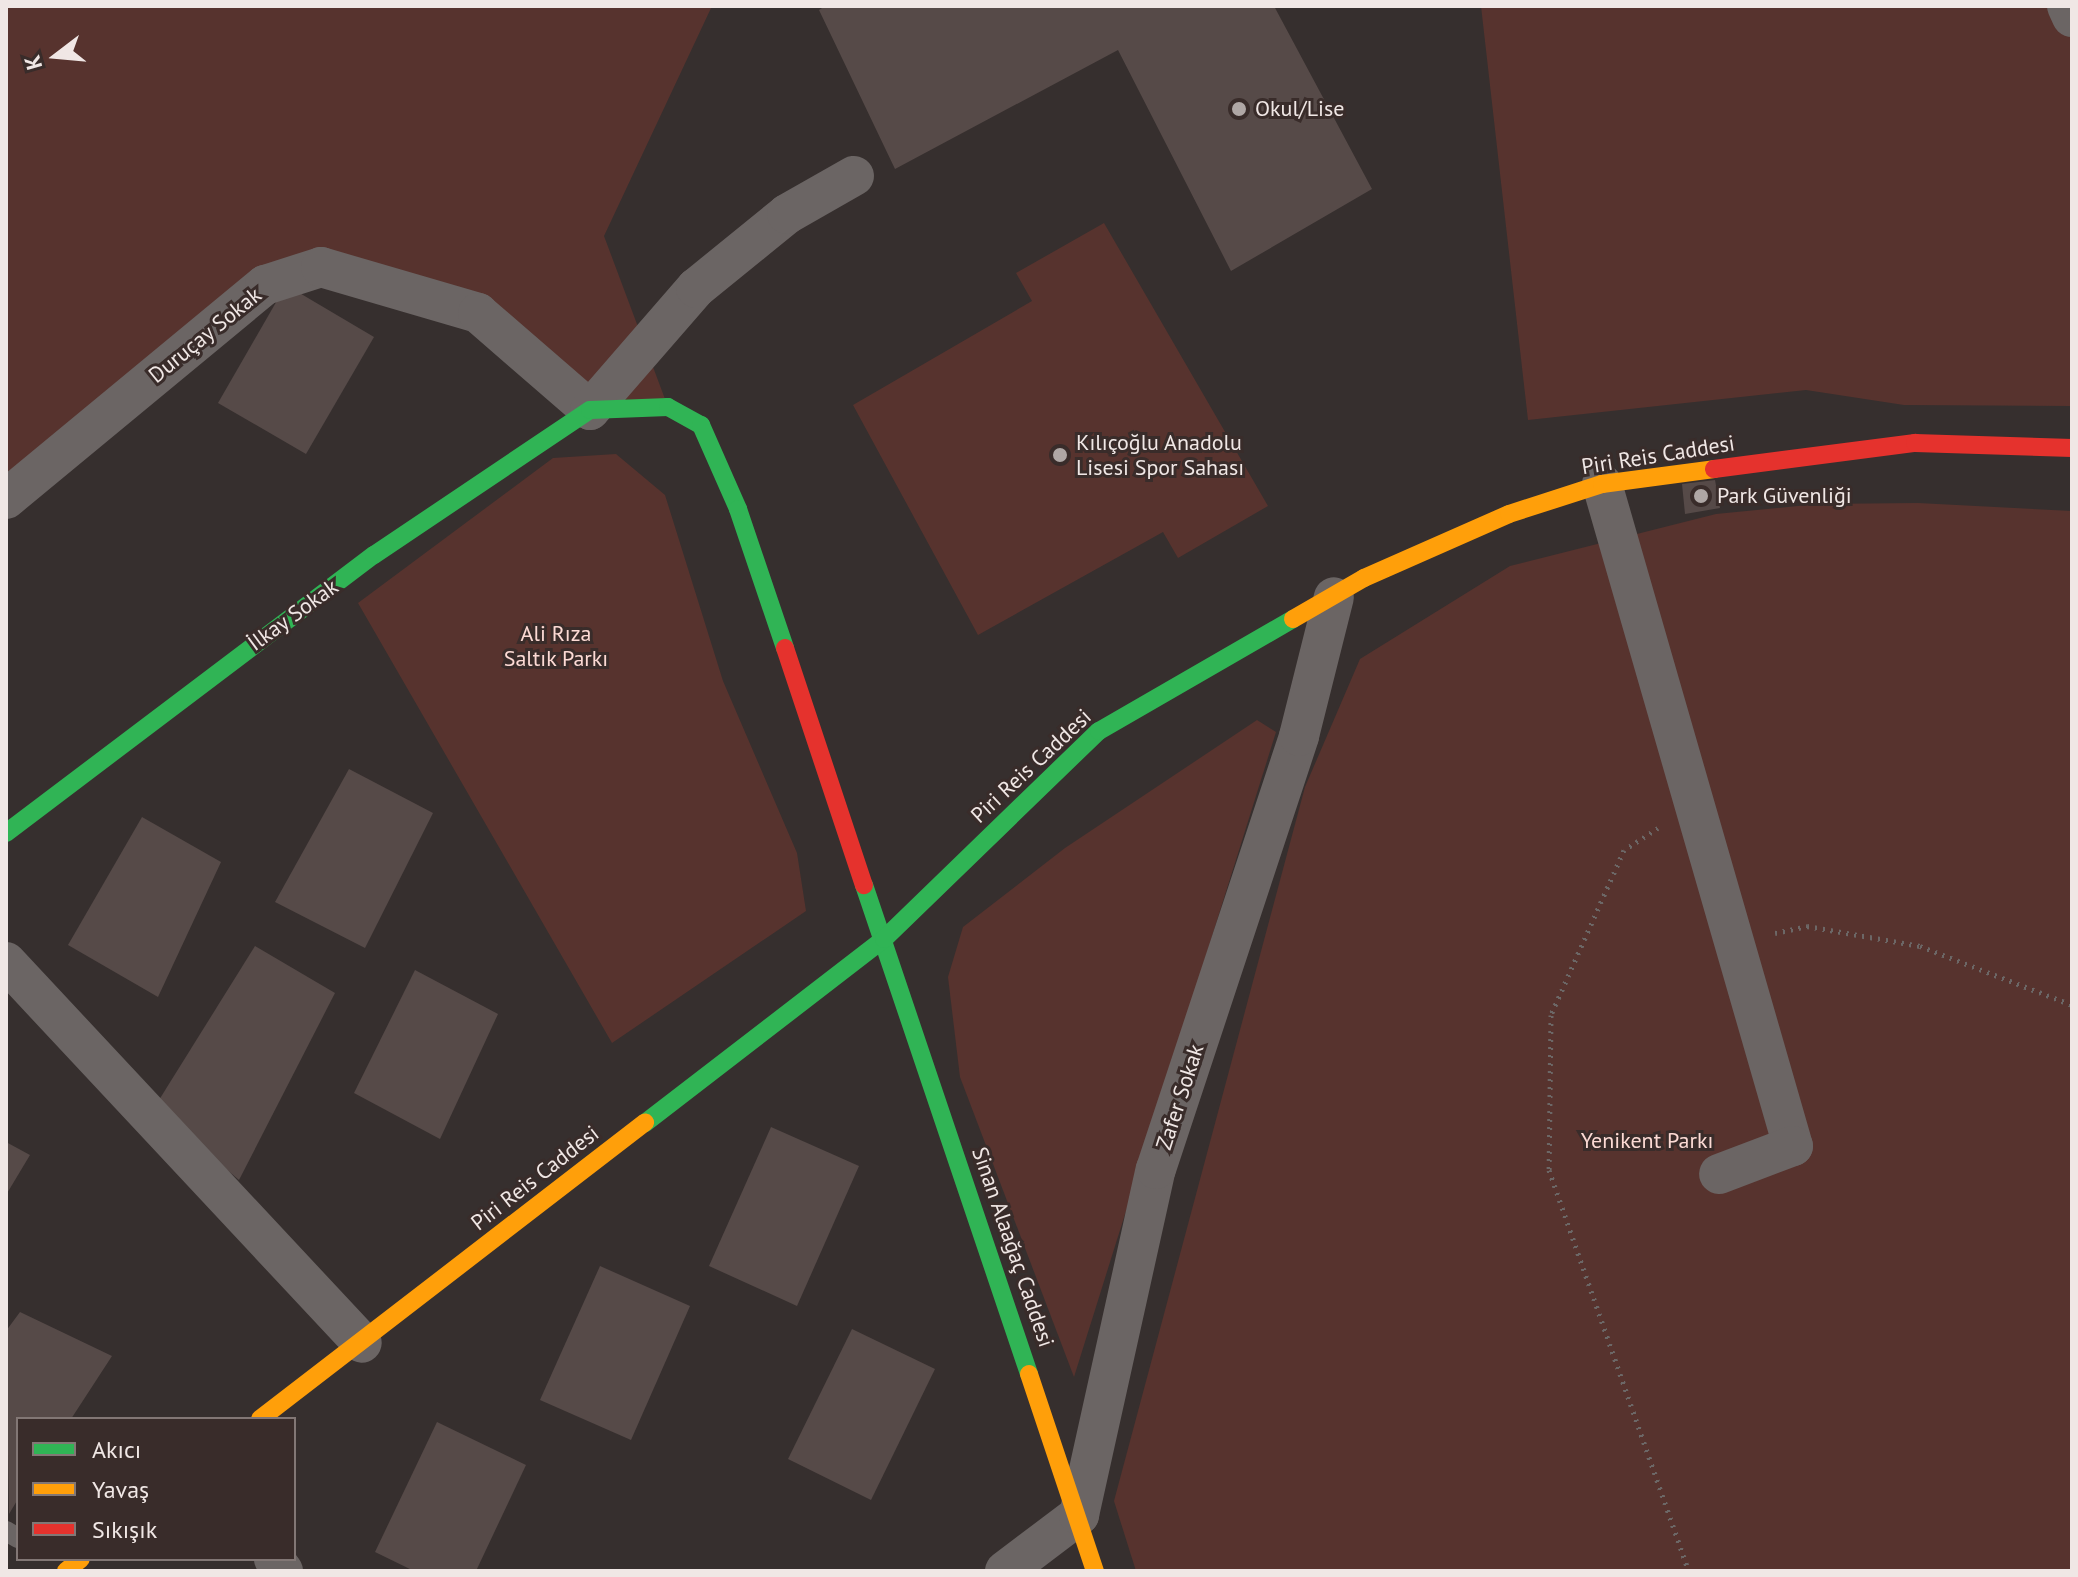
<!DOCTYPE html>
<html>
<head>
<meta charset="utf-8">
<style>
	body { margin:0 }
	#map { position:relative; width:2078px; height:1577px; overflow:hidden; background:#362f2e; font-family:"PT Sans",sans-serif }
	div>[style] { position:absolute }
	.green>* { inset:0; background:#57332e }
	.building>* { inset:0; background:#564a48 }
	.path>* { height:5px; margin-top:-2.5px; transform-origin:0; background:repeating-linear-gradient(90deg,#6c6766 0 2px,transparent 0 8px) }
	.lane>* { height:20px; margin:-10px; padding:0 10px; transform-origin:10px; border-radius:10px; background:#6b6564 }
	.street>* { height:40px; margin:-20px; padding:0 20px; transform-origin:20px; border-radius:20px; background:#6b6564 }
	.fast>* { height:18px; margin:-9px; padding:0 9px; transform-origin:9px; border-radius:9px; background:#30b455 }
	.slow>* { height:18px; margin:-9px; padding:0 9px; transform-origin:9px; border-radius:9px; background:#ff9f0a }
	.jam>* { height:18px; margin:-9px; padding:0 9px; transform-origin:9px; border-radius:9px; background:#e5322d }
	.dots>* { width:22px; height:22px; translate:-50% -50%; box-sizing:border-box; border:4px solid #392c2a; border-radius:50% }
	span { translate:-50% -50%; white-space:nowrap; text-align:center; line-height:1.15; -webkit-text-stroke:6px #392c2a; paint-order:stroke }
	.poi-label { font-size:22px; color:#f0e7e5 }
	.left { translate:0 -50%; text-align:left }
	.street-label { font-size:22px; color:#f0e7e5 }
	.park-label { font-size:22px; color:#fcdad4 }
	.frame { position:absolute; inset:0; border:8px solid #f0e7e5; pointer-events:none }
	.legend { position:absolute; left:16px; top:1417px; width:280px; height:144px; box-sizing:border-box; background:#392c2a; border:2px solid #827775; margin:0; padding:10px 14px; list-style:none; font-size:24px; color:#f0e7e5 }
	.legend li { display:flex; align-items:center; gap:16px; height:40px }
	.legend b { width:40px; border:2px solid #827775 }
	.north { position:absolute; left:16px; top:16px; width:80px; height:80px; -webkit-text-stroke:6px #392c2a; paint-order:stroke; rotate:254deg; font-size:22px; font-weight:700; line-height:32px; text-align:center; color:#f0e7e5 }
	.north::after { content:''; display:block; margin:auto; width:28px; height:36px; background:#f0e7e5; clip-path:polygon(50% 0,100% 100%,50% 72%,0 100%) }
</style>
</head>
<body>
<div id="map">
	<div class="green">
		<i style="clip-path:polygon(6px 6px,712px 6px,604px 236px,668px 407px,590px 410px,478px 313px,320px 267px,6px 487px)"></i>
		<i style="clip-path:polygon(1481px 6px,2072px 6px,2072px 406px,1904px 405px,1806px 390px,1528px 420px)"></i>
		<i style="clip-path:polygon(1104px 223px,1268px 506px,1178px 558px,1163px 532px,978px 635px,853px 405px,1032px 301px,1016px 273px)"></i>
		<i style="clip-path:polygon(616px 454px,665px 495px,723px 681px,797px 853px,806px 911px,612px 1043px,358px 603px,553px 458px)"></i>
		<i style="clip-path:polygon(1918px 503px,2072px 511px,2072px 1571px,1136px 1571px,1114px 1501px,1305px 787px,1360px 659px,1510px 566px,1716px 514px,1818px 504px)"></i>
		<i style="clip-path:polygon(1257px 720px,1276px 732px,1074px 1377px,960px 1077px,948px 977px,963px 927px,1065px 848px)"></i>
	</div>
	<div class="building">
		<i style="clip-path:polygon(825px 6px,1274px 6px,1372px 189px,1231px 271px,1118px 50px,895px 169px,819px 10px)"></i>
		<i style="clip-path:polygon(286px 285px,374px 337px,306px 454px,218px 403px)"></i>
		<i style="clip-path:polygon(1715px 480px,1720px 508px,1685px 514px,1682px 484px)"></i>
		<i style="clip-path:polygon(349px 769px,433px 813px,365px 948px,275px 902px)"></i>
		<i style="clip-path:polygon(142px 817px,221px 862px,158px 997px,68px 945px)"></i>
		<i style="clip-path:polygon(255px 946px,335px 993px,239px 1180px,154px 1108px)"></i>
		<i style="clip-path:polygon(415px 970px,498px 1014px,440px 1139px,354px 1093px)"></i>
		<i style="clip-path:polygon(771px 1127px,859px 1166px,797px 1306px,709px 1266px)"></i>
		<i style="clip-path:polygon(6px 1142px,30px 1155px,6px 1195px)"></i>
		<i style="clip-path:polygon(600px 1266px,690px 1306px,631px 1440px,540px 1400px)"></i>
		<i style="clip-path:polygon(20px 1312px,112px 1356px,71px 1419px,18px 1419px,18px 1499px,9px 1514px,6px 1331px)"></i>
		<i style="clip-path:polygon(852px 1329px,935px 1369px,871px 1500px,788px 1459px)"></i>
		<i style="clip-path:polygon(437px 1422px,526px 1465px,476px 1571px,414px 1571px,375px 1552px)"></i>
	</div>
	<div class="path">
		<i style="left:1658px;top:828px;width:40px;rotate:147.1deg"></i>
		<i style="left:1624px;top:850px;width:180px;rotate:113.9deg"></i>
		<i style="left:1551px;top:1015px;width:155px;rotate:90.7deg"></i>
		<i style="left:1549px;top:1170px;width:425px;rotate:70.8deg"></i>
		<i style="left:1775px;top:933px;width:33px;rotate:-12deg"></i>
		<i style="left:1807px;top:926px;width:115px;rotate:10deg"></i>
		<i style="left:1920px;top:946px;width:163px;rotate:21.2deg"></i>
	</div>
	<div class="lane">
		<i style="left:6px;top:1531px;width:14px;rotate:30deg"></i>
	</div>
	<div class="street">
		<i style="left:2067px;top:6px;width:12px;rotate:66deg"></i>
		<i style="left:1602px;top:484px;width:689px;rotate:73.91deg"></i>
		<i style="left:1793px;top:1146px;width:79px;rotate:159.3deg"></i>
		<i style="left:6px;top:499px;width:336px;rotate:-39.6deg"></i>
		<i style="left:265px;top:285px;width:59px;rotate:-17.8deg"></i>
		<i style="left:321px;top:267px;width:164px;rotate:16.3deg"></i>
		<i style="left:478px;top:313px;width:148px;rotate:40.9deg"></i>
		<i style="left:590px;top:410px;width:162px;rotate:-49deg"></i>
		<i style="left:696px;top:288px;width:117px;rotate:-39.1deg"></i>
		<i style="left:787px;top:214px;width:77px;rotate:-29.6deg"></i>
		<i style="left:6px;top:962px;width:521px;rotate:46.94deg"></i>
		<i style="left:274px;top:1559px;width:15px;rotate:53deg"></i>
		<i style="left:1005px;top:1571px;width:93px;rotate:-37.1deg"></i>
		<i style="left:1079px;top:1515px;width:354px;rotate:-77.5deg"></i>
		<i style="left:1156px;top:1169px;width:456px;rotate:-71.7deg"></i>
		<i style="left:1299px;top:736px;width:143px;rotate:-75.9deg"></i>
	</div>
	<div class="fast">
		<i style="left:6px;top:833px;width:461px;rotate:-37.1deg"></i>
		<i style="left:374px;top:555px;width:260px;rotate:-33.9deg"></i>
		<i style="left:590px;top:410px;width:78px;rotate:-2.2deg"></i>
		<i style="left:668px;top:407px;width:38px;rotate:29deg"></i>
		<i style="left:701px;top:425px;width:92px;rotate:66.2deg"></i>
		<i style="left:738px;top:509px;width:147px;rotate:71.3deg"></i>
		<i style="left:864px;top:885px;width:516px;rotate:71.35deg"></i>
		<i style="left:645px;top:1123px;width:302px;rotate:-37.6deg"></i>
		<i style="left:884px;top:939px;width:299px;rotate:-44.1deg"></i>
		<i style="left:1099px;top:731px;width:224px;rotate:-30deg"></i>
	</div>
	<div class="slow">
		<i style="left:1293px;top:619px;width:82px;rotate:-30deg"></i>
		<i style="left:1364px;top:578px;width:158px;rotate:-23.8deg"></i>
		<i style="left:1509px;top:514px;width:98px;rotate:-17.9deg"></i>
		<i style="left:1602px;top:484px;width:113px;rotate:-7.6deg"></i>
		<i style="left:1029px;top:1374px;width:208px;rotate:71.5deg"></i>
		<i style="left:260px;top:1419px;width:486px;rotate:-37.6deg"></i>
		<i style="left:66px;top:1571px;width:19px;rotate:-39deg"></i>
	</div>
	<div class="jam">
		<i style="left:1714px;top:469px;width:203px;rotate:-7.4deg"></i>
		<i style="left:1915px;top:443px;width:157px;rotate:1.8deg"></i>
		<i style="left:785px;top:648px;width:250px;rotate:71.6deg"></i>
	</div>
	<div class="dots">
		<i style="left:1239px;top:109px;background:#afa7a5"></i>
		<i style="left:1060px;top:455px;background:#afa7a5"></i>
		<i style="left:1701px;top:496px;background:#afa7a5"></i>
	</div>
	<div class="poi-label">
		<span class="left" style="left:1255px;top:109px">Okul/Lise</span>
		<span class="left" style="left:1076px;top:455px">Kılıçoğlu Anadolu<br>Lisesi Spor Sahası</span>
		<span class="left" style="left:1717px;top:496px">Park Güvenliği</span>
	</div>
	<div class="street-label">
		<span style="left:205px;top:335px;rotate:-39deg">Duruçay Sokak</span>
		<span style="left:1658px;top:455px;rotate:-9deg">Piri Reis Caddesi</span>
		<span style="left:293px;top:615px;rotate:-36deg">İlkay Sokak</span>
		<span style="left:1031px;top:766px;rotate:-43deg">Piri Reis Caddesi</span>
		<span style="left:1180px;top:1097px;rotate:-72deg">Zafer Sokak</span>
		<span style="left:535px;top:1178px;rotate:-38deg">Piri Reis Caddesi</span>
		<span style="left:1013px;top:1247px;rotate:71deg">Sinan Alaağaç Caddesi</span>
	</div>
	<div class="park-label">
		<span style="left:556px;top:646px">Ali Rıza<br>Saltık Parkı</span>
		<span style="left:1647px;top:1141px">Yenikent Parkı</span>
	</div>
	<div class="frame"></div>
	<ul class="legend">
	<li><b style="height:10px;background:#30b455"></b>Akıcı</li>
	<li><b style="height:10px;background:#ff9f0a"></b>Yavaş</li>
	<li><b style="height:10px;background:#e5322d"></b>Sıkışık</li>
	</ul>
	<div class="north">K</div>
</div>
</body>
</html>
